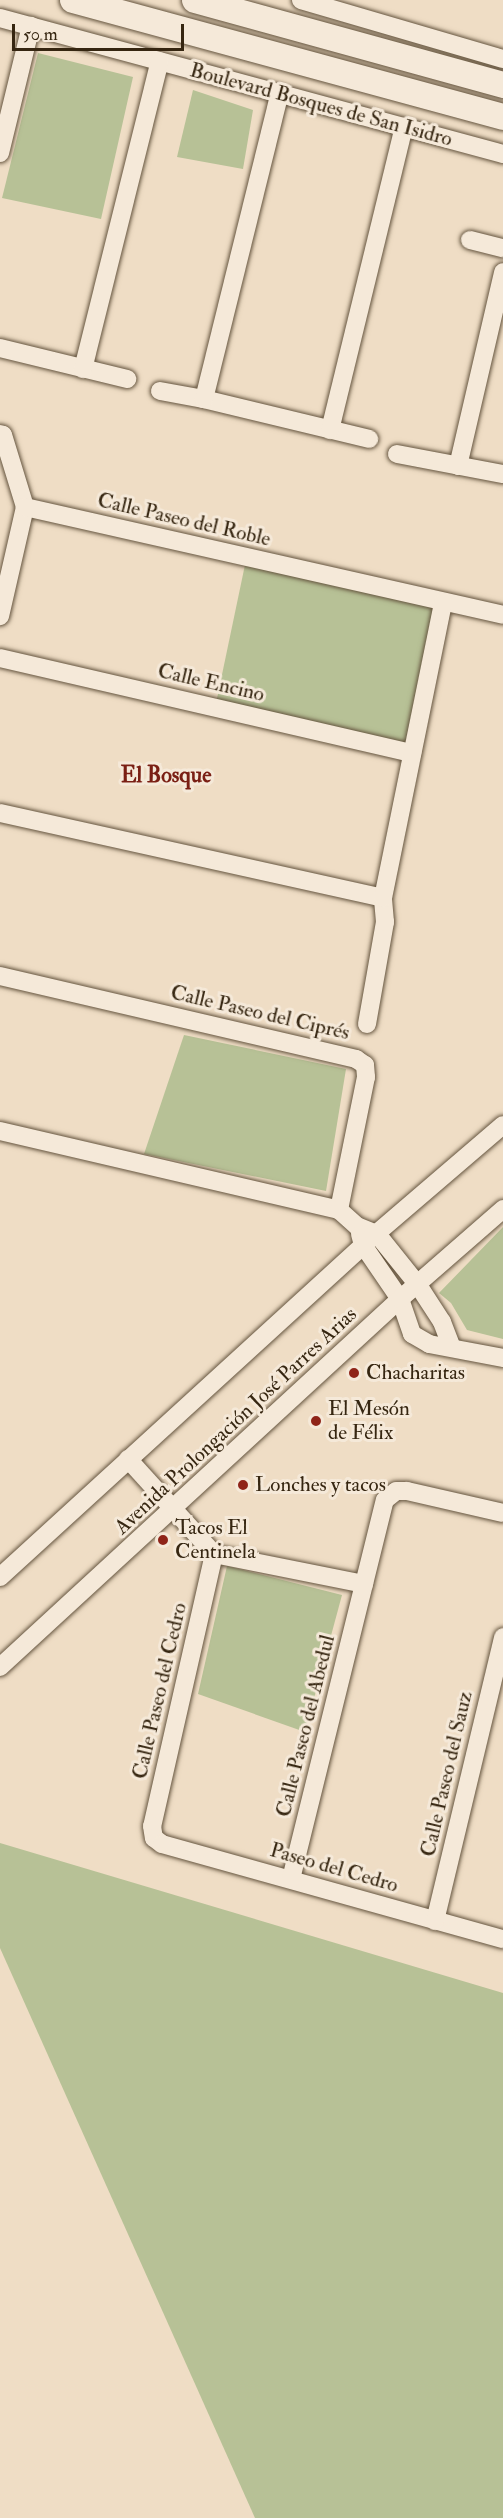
<!DOCTYPE html>
<html>
<head>
<meta charset="utf-8">
<style>
	body { margin:0 }
	#map { position:relative; width:503px; height:2518px; overflow:hidden; background:#efddc5; font-family:"IM FELL Double Pica",serif }
	div>[style] { position:absolute }
	.green>* { inset:0; background:#b7c196 }
	.roads { filter:drop-shadow(0 0 2px #64543e) drop-shadow(0 0 2px #64543e) }
	.minor>* { height:18px; margin:-9px; padding:0 9px; transform-origin:9px; border-radius:9px; background:#f5e9d9 }
	.secondary>* { height:26px; margin:-13px; padding:0 13px; transform-origin:13px; border-radius:13px; background:#f5e9d9 }
	.dots>* { width:16px; height:16px; translate:-50% -50%; box-sizing:border-box; border:3px solid #f5e9d9; border-radius:50% }
	span { translate:-50% -50%; white-space:nowrap; text-align:center; line-height:1.15; -webkit-text-stroke:6px #f5e9d9; paint-order:stroke }
	.street-label { font-size:21px; color:#362611 }
	.poi-label { font-size:21px; color:#362611 }
	.left { translate:0 -50%; text-align:left }
	.neighbourhood-label { font-size:22px; color:#7a1f14; font-weight:700 }
	.scale { position:absolute; left:12px; top:24px; width:172px; height:27px; box-sizing:border-box; border:3px solid #362611; border-top:0; padding-left:8px; font-size:18px; line-height:21px; white-space:nowrap; color:#362611; -webkit-text-stroke:4px #f5e9d9; paint-order:stroke }
</style>
</head>
<body>
<div id="map">
	<div class="green">
		<i style="clip-path:polygon(38px 53px,133px 77px,101px 219px,2px 198px)"></i>
		<i style="clip-path:polygon(193px 90px,253px 110px,243px 169px,177px 157px)"></i>
		<i style="clip-path:polygon(246px 560px,434px 605px,408px 752px,215px 708px)"></i>
		<i style="clip-path:polygon(184px 1035px,346px 1069px,326px 1191px,144px 1154px)"></i>
		<i style="clip-path:polygon(503px 1227px,503px 1339px,467px 1330px,451px 1303px,439px 1293px)"></i>
		<i style="clip-path:polygon(227px 1566px,342px 1595px,305px 1732px,198px 1694px)"></i>
		<i style="clip-path:polygon(0 1843px,503px 1993px,503px 2518px,255px 2518px,0 1948px)"></i>
	</div>
	<div class="roads">
		<div class="minor">
			<i style="left:301px;top:0;width:210px;rotate:16.3deg"></i>
			<i style="left:0;top:18px;width:521px;rotate:15.13deg"></i>
			<i style="left:0;top:153px;width:131px;rotate:-76.3deg"></i>
			<i style="left:470px;top:240px;width:34px;rotate:14deg"></i>
			<i style="left:0;top:348px;width:131px;rotate:13.7deg"></i>
			<i style="left:83px;top:369px;width:317px;rotate:-76deg"></i>
			<i style="left:160px;top:391px;width:45px;rotate:10.3deg"></i>
			<i style="left:204px;top:399px;width:170px;rotate:13.6deg"></i>
			<i style="left:204px;top:399px;width:315px;rotate:-76.1deg"></i>
			<i style="left:330px;top:430px;width:312px;rotate:-76.3deg"></i>
			<i style="left:0;top:434px;width:3px;rotate:18deg"></i>
			<i style="left:3px;top:435px;width:75px;rotate:73deg"></i>
			<i style="left:25px;top:507px;width:112px;rotate:102.9deg"></i>
			<i style="left:397px;top:454px;width:108px;rotate:10.7deg"></i>
			<i style="left:458px;top:466px;width:199px;rotate:-76.9deg"></i>
			<i style="left:25px;top:507px;width:490px;rotate:12.7deg"></i>
			<i style="left:0;top:658px;width:423px;rotate:13deg"></i>
			<i style="left:0;top:813px;width:392px;rotate:12.5deg"></i>
			<i style="left:0;top:976px;width:366px;rotate:13.1deg"></i>
			<i style="left:356px;top:1059px;width:11px;rotate:34deg"></i>
			<i style="left:365px;top:1065px;width:12px;rotate:85deg"></i>
			<i style="left:366px;top:1077px;width:136px;rotate:101.5deg"></i>
			<i style="left:367px;top:1024px;width:104px;rotate:-80deg"></i>
			<i style="left:385px;top:922px;width:24px;rotate:-95deg"></i>
			<i style="left:383px;top:898px;width:302px;rotate:-78.5deg"></i>
			<i style="left:0;top:1131px;width:348px;rotate:13.1deg"></i>
			<i style="left:339px;top:1210px;width:24px;rotate:42deg"></i>
			<i style="left:357px;top:1226px;width:22px;rotate:22deg"></i>
			<i style="left:377px;top:1234px;width:65px;rotate:51.2deg"></i>
			<i style="left:418px;top:1285px;width:44px;rotate:57deg"></i>
			<i style="left:442px;top:1322px;width:26px;rotate:69deg"></i>
			<i style="left:360px;top:1234px;width:11px;rotate:75deg"></i>
			<i style="left:363px;top:1245px;width:65px;rotate:55.6deg"></i>
			<i style="left:400px;top:1299px;width:37px;rotate:71deg"></i>
			<i style="left:412px;top:1334px;width:20px;rotate:30deg"></i>
			<i style="left:429px;top:1344px;width:75px;rotate:10.7deg"></i>
			<i style="left:128px;top:1459px;width:128px;rotate:47.8deg"></i>
			<i style="left:214px;top:1554px;width:153px;rotate:11.3deg"></i>
			<i style="left:214px;top:1554px;width:279px;rotate:102.8deg"></i>
			<i style="left:152px;top:1826px;width:12px;rotate:81deg"></i>
			<i style="left:154px;top:1838px;width:10px;rotate:37deg"></i>
			<i style="left:162px;top:1844px;width:354px;rotate:15.6deg"></i>
			<i style="left:0;top:1577px;width:492px;rotate:-42.4deg"></i>
			<i style="left:363px;top:1245px;width:184px;rotate:-40.6deg"></i>
			<i style="left:0;top:1667px;width:544px;rotate:-42.61deg"></i>
			<i style="left:400px;top:1299px;width:137px;rotate:-41.1deg"></i>
			<i style="left:291px;top:1879px;width:390px;rotate:-76.1deg"></i>
			<i style="left:385px;top:1500px;width:14px;rotate:-39deg"></i>
			<i style="left:396px;top:1491px;width:11px"></i>
			<i style="left:407px;top:1491px;width:98px;rotate:12.9deg"></i>
			<i style="left:435px;top:1921px;width:292px;rotate:-76.5deg"></i>
		</div>
		<div class="secondary">
			<i style="left:73px;top:0;width:446px;rotate:15.2deg"></i>
			<i style="left:195px;top:0;width:320px;rotate:15.4deg"></i>
		</div>
	</div>
	<div class="dots">
		<i style="left:354px;top:1373px;background:#8f2418"></i>
		<i style="left:316px;top:1421px;background:#8f2418"></i>
		<i style="left:243px;top:1485px;background:#8f2418"></i>
		<i style="left:163px;top:1540px;background:#8f2418"></i>
	</div>
	<div class="street-label">
		<span style="left:321px;top:105px;rotate:15deg">Boulevard Bosques de San Isidro</span>
		<span style="left:184px;top:520px;rotate:13deg">Calle Paseo del Roble</span>
		<span style="left:211px;top:683px;rotate:13deg">Calle Encino</span>
		<span style="left:260px;top:1013px;rotate:13deg">Calle Paseo del Ciprés</span>
		<span style="left:236px;top:1421px;rotate:-43deg">Avenida Prolongación José Parres Arias</span>
		<span style="left:160px;top:1691px;rotate:-77deg">Calle Paseo del Cedro</span>
		<span style="left:306px;top:1726px;rotate:-76deg">Calle Paseo del Abedul</span>
		<span style="left:447px;top:1774px;rotate:-77deg">Calle Paseo del Sauz</span>
		<span style="left:334px;top:1868px;rotate:16deg">Paseo del Cedro</span>
	</div>
	<div class="poi-label">
		<span class="left" style="left:366px;top:1373px">Chacharitas</span>
		<span class="left" style="left:328px;top:1421px">El Mesón<br>de Félix</span>
		<span class="left" style="left:255px;top:1485px">Lonches y tacos</span>
		<span class="left" style="left:175px;top:1540px">Tacos El<br>Centinela</span>
	</div>
	<div class="neighbourhood-label">
		<span style="left:166px;top:776px">El Bosque</span>
	</div>
	<div class="scale">50 m</div>
</div>
</body>
</html>
